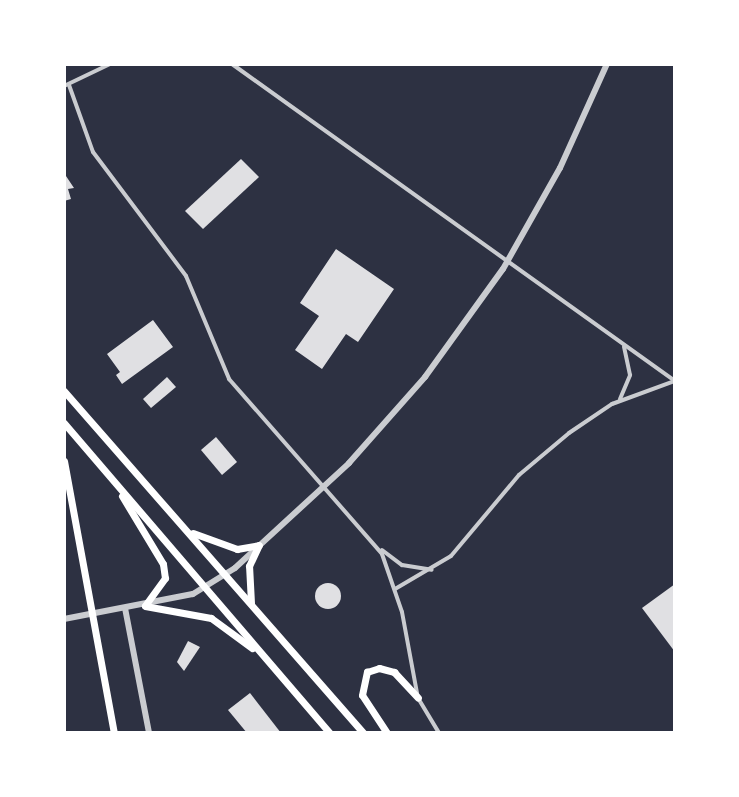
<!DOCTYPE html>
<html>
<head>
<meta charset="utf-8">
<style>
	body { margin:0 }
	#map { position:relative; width:739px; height:797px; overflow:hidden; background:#2d3142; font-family:"DM Sans",sans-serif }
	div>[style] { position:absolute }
	.building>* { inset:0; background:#e0e0e3 }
	.round { border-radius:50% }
	.minor>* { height:4px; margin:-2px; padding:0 2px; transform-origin:2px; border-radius:2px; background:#caccd0 }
	.tertiary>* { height:6px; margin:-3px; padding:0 3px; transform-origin:3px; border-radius:3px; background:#caccd0 }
	.primary>* { height:7px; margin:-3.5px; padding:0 3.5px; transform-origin:3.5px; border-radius:3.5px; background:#fff }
	.trunk>* { height:7px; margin:-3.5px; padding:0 3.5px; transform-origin:3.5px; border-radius:3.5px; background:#fff }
	span { translate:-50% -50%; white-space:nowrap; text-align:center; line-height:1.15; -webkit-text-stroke:7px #fff; paint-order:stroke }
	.frame { position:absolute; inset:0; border:66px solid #fff; pointer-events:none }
</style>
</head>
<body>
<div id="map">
	<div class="building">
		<i style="clip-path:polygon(241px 159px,259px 177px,203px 229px,185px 211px)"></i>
		<i style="clip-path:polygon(64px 173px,74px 188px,68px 189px,71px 199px,64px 201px)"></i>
		<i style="clip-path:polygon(336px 249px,394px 289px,358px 342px,346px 334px,322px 369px,295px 350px,319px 316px,300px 303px)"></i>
		<i style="clip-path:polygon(153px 320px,173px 347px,122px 384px,116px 375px,120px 372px,107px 354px)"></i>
		<i style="clip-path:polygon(167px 377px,176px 387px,151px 408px,143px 399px)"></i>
		<i style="clip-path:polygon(216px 437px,237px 462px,222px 475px,201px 450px)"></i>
		<i class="round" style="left:315px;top:583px;width:26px;height:26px"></i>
		<i style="clip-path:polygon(675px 584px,675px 652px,642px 608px)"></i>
		<i style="clip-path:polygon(188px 641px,200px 647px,184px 671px,177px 662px)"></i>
		<i style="clip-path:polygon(250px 693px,281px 733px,247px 733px,228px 710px)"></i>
	</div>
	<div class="minor">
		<i style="left:232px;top:64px;width:545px;rotate:35.59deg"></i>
		<i style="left:69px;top:85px;width:71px;rotate:70.3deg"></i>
		<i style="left:93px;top:152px;width:155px;rotate:53.1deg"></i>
		<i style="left:186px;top:276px;width:112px;rotate:67.3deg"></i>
		<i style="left:229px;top:379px;width:232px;rotate:48.8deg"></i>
		<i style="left:382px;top:554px;width:61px;rotate:71deg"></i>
		<i style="left:402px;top:612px;width:87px;rotate:79.5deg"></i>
		<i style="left:418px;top:698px;width:41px;rotate:59deg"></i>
		<i style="left:64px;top:86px;width:51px;rotate:-25.6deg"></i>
		<i style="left:620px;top:399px;width:26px;rotate:-67deg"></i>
		<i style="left:630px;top:375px;width:29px;rotate:-102deg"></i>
		<i style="left:382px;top:550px;width:25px;rotate:37deg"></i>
		<i style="left:402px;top:565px;width:30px;rotate:9deg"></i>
		<i style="left:395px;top:589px;width:65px;rotate:-30.5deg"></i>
		<i style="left:451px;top:556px;width:106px;rotate:-50deg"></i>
		<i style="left:519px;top:475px;width:65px;rotate:-40deg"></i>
		<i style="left:569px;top:433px;width:52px;rotate:-34deg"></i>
		<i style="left:612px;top:404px;width:67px;rotate:-20.1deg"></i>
	</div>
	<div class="tertiary">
		<i style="left:125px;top:608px;width:127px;rotate:79.1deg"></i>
		<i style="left:64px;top:619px;width:131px;rotate:-11deg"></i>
		<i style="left:193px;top:594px;width:49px;rotate:-31.8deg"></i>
		<i style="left:235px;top:568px;width:155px;rotate:-42.6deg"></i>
		<i style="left:349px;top:463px;width:115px;rotate:-48.5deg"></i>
		<i style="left:425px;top:377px;width:133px;rotate:-54.2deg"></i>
		<i style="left:503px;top:269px;width:116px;rotate:-60.6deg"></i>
		<i style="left:560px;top:168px;width:114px;rotate:-65.7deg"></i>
	</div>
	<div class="primary">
		<i style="left:64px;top:391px;width:454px;rotate:48.8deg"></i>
		<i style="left:64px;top:423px;width:408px;rotate:49.4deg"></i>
		<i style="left:122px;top:496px;width:79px;rotate:58.9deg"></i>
		<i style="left:163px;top:564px;width:14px;rotate:82deg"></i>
		<i style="left:165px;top:578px;width:34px;rotate:126deg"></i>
		<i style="left:193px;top:533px;width:47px;rotate:20deg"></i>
		<i style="left:237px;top:549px;width:22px;rotate:-10deg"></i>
		<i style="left:251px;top:603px;width:37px;rotate:-93deg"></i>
		<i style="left:249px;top:566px;width:23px;rotate:-65deg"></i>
		<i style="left:145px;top:606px;width:67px;rotate:10.3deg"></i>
		<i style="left:211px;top:618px;width:51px;rotate:36.2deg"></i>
		<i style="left:387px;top:733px;width:45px;rotate:-123.3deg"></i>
		<i style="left:362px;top:695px;width:24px;rotate:-78deg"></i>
		<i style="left:367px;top:672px;width:13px;rotate:-18deg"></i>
		<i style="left:379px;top:668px;width:16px;rotate:15deg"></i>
		<i style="left:394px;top:672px;width:35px;rotate:47deg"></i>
	</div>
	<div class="trunk">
		<i style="left:64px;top:461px;width:277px;rotate:79.6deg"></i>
	</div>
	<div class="frame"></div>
</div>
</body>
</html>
